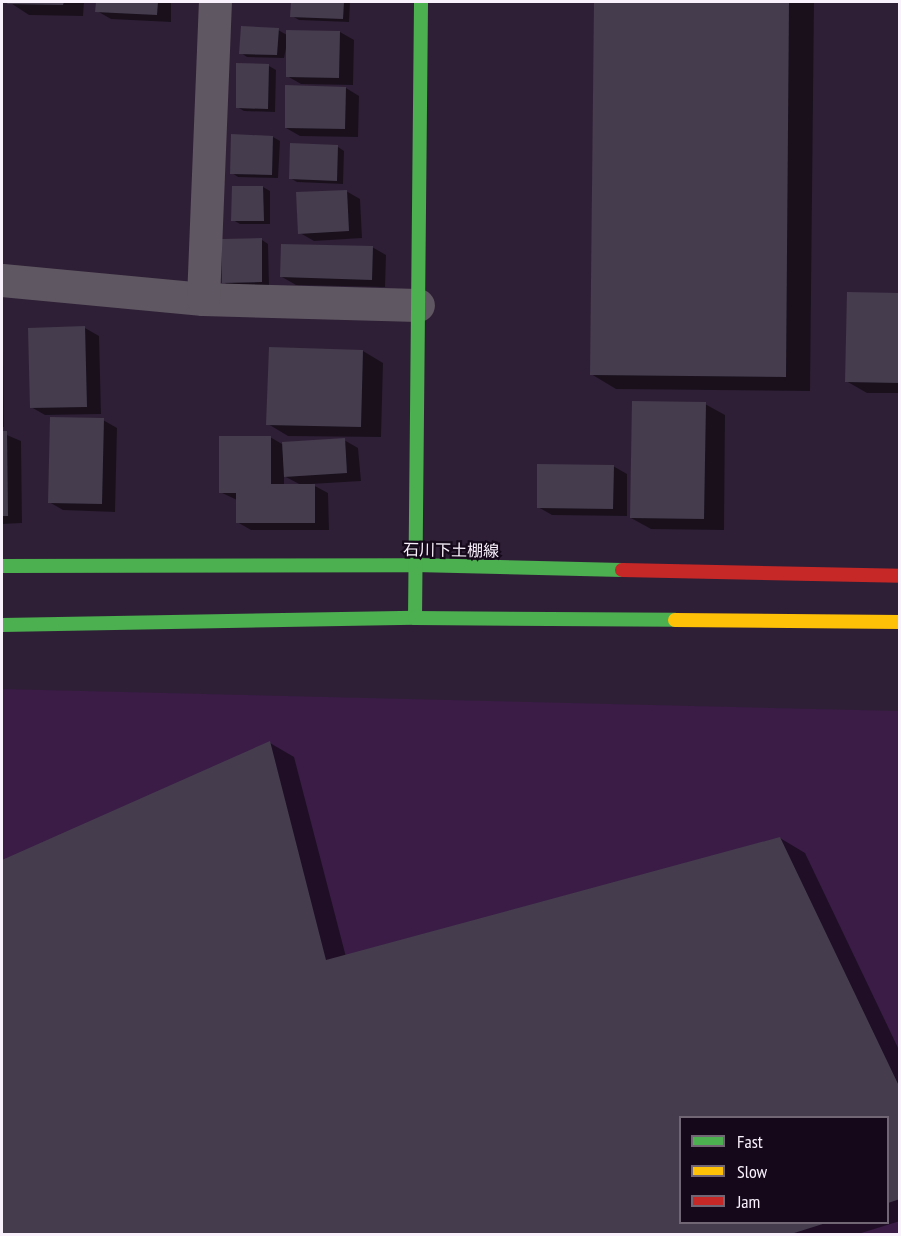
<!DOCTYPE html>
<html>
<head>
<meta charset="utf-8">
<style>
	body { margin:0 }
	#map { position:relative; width:901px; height:1236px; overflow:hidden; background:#2f1f36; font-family:"PT Sans Narrow","Noto Sans JP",sans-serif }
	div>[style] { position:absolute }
	.built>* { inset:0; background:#3a1c46 }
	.shadow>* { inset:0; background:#0007 }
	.building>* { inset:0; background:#453c4e }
	.street>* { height:33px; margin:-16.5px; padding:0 16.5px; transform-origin:16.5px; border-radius:16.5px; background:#5f5862 }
	.fast>* { height:14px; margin:-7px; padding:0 7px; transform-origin:7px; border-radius:7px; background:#4caf50 }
	.slow>* { height:14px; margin:-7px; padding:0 7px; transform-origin:7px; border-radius:7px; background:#ffc107 }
	.jam>* { height:14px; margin:-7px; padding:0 7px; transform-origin:7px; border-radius:7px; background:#c62828 }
	span { translate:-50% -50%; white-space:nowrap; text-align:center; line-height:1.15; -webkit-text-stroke:4.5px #14081a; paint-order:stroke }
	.street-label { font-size:16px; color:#f9f2fc }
	.frame { position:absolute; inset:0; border:3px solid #f9f2fc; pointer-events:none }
	.legend { position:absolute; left:679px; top:1116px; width:210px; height:108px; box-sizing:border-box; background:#14081a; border:2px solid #706674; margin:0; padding:8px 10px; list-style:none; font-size:18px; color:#f9f2fc }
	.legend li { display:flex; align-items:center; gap:12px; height:30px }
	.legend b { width:30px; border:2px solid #706674 }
</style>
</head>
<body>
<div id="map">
	<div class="built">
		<i style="clip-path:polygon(evenodd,2px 689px,899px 711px,899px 1234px,2px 1234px,2px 689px,680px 1118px,888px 1118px,888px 1222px,680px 1222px,680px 1118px)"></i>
	</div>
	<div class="shadow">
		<i style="clip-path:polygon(9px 2px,84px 2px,83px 16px,29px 15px)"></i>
		<i style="clip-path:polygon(97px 2px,171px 2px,171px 22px,111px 19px,97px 11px)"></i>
		<i style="clip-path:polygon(293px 2px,350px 2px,349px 22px,299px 20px,292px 16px)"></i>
		<i style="clip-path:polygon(595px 2px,814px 2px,810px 391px,616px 389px,591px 374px)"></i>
		<i style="clip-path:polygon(278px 30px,287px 35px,340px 32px,354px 40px,353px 85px,301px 84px,287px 76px,287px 43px,284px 58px,247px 57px,241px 53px)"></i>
		<i style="clip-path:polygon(269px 66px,276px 70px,275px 112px,244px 111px,237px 107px)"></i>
		<i style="clip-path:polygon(346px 88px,359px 96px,358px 137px,300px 136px,286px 128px)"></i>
		<i style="clip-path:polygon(233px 136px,273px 137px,280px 141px,278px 178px,238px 177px,232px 173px)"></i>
		<i style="clip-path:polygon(338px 147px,344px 151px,343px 184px,297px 182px,290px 178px)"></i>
		<i style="clip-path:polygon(263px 187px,270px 191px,270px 224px,240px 224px,233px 220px)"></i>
		<i style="clip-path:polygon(346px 191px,360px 199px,362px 238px,314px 241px,300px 233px)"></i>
		<i style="clip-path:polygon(262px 240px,268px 244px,269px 285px,230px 286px,223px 282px)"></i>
		<i style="clip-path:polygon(372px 247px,386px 255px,385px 287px,296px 285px,282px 277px)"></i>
		<i style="clip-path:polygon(900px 295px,900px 393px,867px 393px,846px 381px)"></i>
		<i style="clip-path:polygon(85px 328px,99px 336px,101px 414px,45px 415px,31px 407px,30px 329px)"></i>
		<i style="clip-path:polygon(2px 347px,3px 348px,4px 427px,2px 427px)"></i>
		<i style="clip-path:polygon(363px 351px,383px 363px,381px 437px,288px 436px,268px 424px)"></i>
		<i style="clip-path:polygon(705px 404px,725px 415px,724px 530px,651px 529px,631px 518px)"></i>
		<i style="clip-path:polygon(103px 420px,117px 428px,115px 512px,63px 510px,49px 502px)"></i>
		<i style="clip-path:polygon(2px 433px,21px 441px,22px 523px,2px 524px)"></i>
		<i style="clip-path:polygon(evenodd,270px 437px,282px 444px,344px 440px,358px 448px,361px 481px,311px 484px,328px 493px,329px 530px,251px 530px,237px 522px,237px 500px,220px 492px,270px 437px,284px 476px,301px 485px,284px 485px,284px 476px)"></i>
		<i style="clip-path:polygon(613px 466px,627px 474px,627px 516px,552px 515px,538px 507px)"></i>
		<i style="clip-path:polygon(evenodd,270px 743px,294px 757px,346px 957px,780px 838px,805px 853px,900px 1052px,900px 1221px,858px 1234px,2px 1234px,2px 861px,270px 743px,680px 1118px,888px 1118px,888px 1222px,680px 1222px,680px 1118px)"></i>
	</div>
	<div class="building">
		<i style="clip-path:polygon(8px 2px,64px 2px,63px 5px,7px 4px)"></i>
		<i style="clip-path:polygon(96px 2px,158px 2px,157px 15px,95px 12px)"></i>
		<i style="clip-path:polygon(291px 2px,344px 2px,343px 19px,290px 17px)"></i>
		<i style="clip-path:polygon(594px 2px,789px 2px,786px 377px,590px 375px)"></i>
		<i style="clip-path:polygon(241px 26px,279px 28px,277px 55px,239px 54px)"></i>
		<i style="clip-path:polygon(286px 30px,340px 31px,339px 78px,286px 77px)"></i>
		<i style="clip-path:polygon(236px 63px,269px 64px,268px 109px,236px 108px)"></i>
		<i style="clip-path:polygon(285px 85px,346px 87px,345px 129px,285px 128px)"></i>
		<i style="clip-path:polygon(231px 134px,273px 136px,272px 175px,230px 174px)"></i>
		<i style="clip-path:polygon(290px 143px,338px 145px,337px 181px,289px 179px)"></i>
		<i style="clip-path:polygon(232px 186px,263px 186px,264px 221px,231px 221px)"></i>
		<i style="clip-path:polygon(347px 190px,349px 231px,298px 234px,296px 192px)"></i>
		<i style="clip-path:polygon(262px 238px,262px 282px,222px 283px,222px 239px)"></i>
		<i style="clip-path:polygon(281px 244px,373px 246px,372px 280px,280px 277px)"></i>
		<i style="clip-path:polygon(847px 292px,900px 293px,900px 383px,845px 382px)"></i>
		<i style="clip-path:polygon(85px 326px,87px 407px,30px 408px,28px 328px)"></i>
		<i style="clip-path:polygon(269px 347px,363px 350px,361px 427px,266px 425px)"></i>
		<i style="clip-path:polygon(632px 401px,706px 402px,704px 519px,630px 518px)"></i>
		<i style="clip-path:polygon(50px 417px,104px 418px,102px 504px,48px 503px)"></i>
		<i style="clip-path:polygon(2px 431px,7px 431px,8px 516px,2px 516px)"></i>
		<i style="clip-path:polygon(219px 436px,271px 436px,271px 484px,315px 484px,315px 523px,236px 523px,236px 493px,219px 493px)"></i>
		<i style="clip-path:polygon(345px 438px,347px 473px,284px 477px,282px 442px)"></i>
		<i style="clip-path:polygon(537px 464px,614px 465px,613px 509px,537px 508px)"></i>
		<i style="clip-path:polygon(270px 741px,326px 960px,780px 837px,900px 1088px,900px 1199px,888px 1203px,888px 1118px,680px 1118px,680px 1222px,826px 1223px,791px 1234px,2px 1234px,2px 860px)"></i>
	</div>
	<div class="street">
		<i style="left:2px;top:280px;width:202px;rotate:5.4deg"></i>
		<i style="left:203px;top:299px;width:215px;rotate:1.6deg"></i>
		<i style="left:203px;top:299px;width:297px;rotate:-87.7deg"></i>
	</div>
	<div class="fast">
		<i style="left:2px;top:566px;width:413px;rotate:-0.1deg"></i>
		<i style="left:415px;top:565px;width:207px;rotate:1.4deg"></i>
		<i style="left:415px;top:618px;width:616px;rotate:-89.44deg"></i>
		<i style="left:2px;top:625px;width:413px;rotate:-1deg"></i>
		<i style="left:415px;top:618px;width:260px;rotate:0.4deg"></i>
	</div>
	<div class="slow">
		<i style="left:675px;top:620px;width:225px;rotate:0.5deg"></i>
	</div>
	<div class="jam">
		<i style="left:622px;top:570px;width:278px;rotate:1.2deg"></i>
	</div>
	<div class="street-label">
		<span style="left:451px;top:550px;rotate:1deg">石川下土棚線</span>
	</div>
	<div class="frame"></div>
	<ul class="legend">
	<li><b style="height:8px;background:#4caf50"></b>Fast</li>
	<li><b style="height:8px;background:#ffc107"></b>Slow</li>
	<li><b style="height:8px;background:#c62828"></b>Jam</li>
	</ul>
</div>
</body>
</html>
